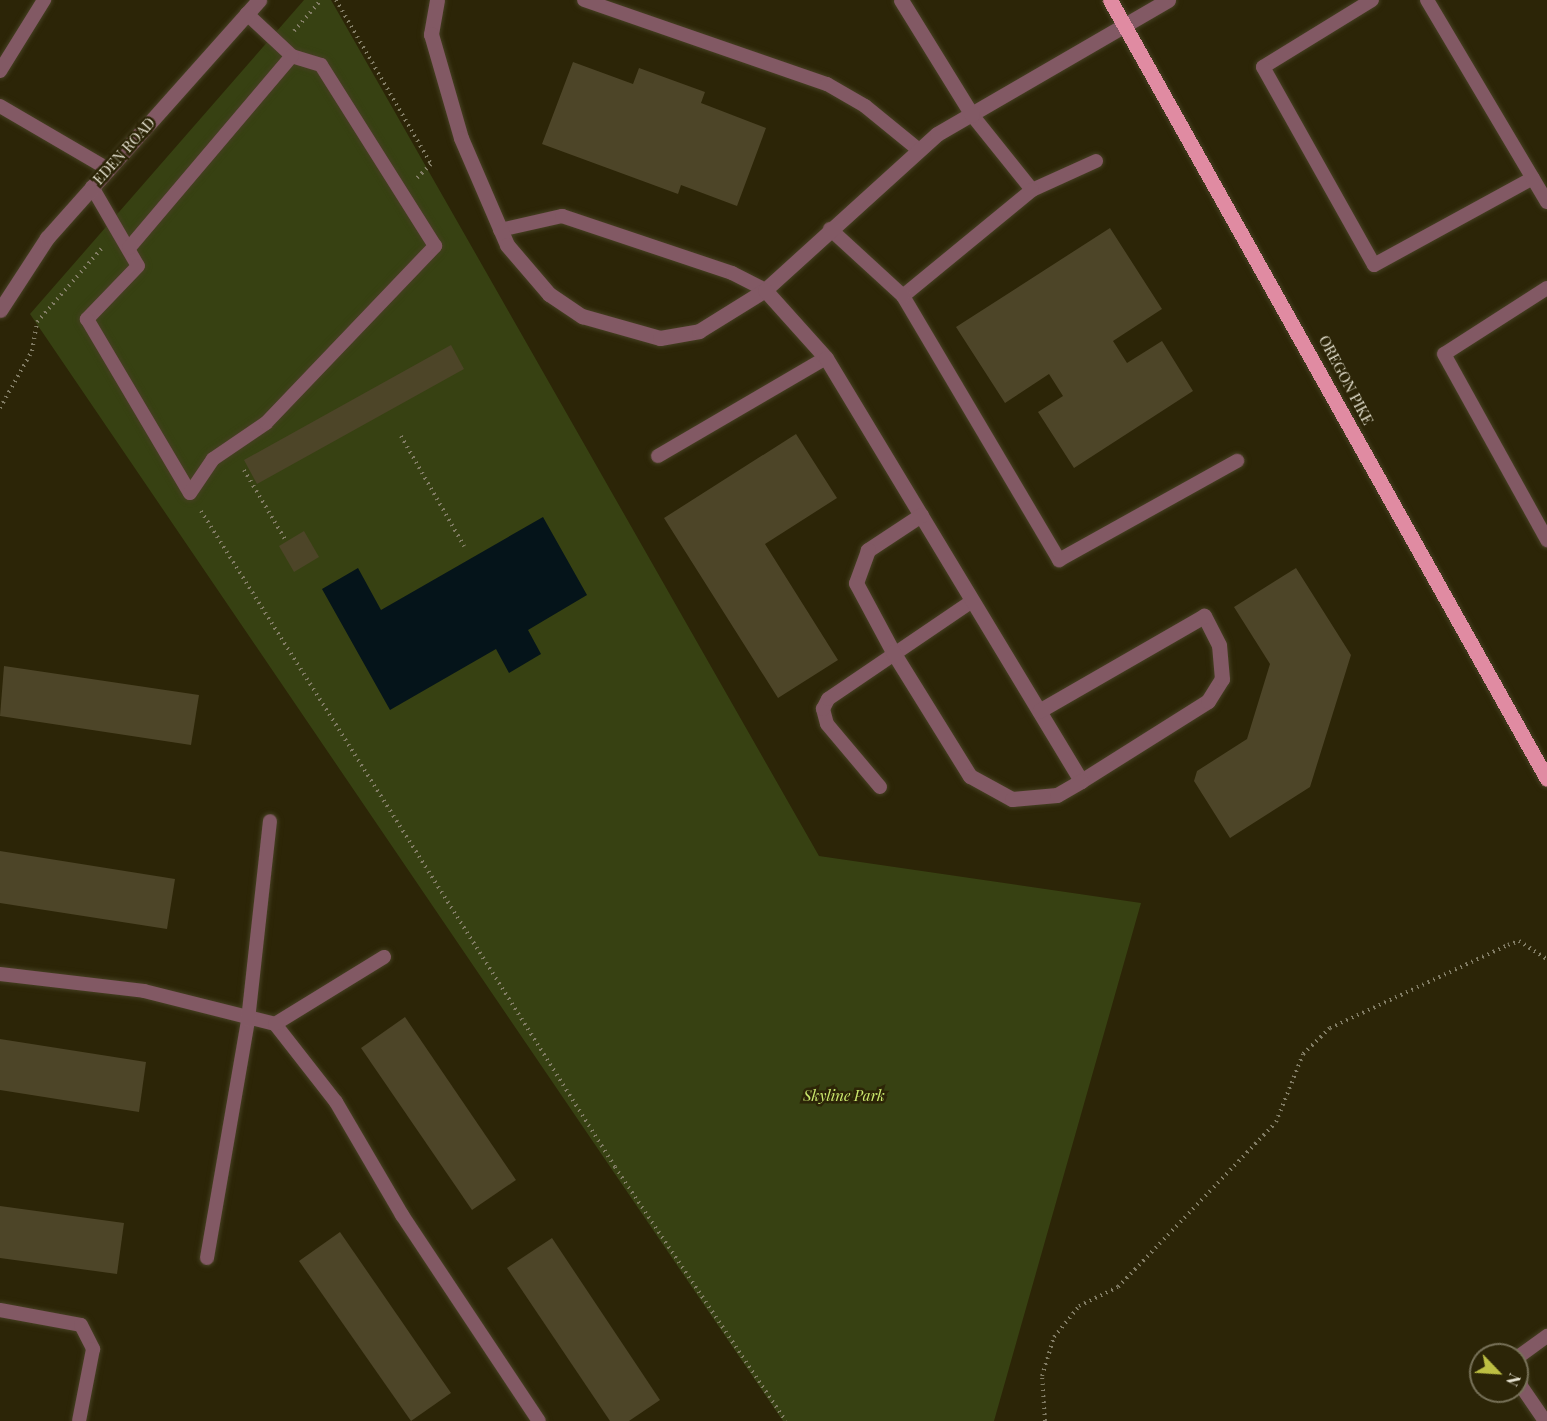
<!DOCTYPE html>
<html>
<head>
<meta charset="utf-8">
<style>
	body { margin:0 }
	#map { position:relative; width:1547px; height:1421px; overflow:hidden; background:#2c2507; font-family:"Playfair Display",serif }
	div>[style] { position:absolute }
	.green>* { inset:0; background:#374112 }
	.water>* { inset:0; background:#05141a }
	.building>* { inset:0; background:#4d4528 }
	.path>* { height:4px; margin-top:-2px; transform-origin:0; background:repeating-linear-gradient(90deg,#827d65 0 1.5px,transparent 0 6px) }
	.roads { filter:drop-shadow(0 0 2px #464023) drop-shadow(0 0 2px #464023) }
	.service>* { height:14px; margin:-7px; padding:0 7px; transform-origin:7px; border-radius:7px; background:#825964 }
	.minor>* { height:15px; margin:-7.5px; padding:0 7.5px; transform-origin:7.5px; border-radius:7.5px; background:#825964 }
	.tertiary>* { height:15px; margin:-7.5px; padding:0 7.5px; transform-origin:7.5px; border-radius:7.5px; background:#825964 }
	.primary>* { height:15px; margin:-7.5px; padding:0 7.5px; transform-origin:7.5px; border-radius:7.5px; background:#e08ba2 }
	span { translate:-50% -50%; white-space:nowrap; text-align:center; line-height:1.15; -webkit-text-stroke:5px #2c2507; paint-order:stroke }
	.street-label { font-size:15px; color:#e7e3d2 }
	.park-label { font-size:15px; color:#ccea6d; font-style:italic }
	.north { position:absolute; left:1469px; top:1343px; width:60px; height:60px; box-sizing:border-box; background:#2c2507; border:2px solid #777158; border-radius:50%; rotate:115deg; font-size:16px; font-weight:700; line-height:24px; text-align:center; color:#e7e3d2 }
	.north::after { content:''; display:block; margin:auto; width:21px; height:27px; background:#bdbf43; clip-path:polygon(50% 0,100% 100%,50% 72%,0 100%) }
</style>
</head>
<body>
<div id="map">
	<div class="green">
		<i style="clip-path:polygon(304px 0,331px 0,819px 856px,1141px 903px,994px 1421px,783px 1421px,30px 314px)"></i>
	</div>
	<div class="water">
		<i style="clip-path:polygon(543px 517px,587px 595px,528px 630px,541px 654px,509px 673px,496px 649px,390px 710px,322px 589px,358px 568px,381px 610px)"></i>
	</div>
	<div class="building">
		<i style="clip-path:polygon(573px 62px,633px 84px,639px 68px,705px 92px,701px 103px,766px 128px,737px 206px,681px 185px,678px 194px,542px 144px)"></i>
		<i style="clip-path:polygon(1110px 228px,1162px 309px,1113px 341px,1127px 363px,1162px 341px,1193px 391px,1074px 468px,1038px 412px,1063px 396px,1049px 374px,1005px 403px,956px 327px)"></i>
		<i style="clip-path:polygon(451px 345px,464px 369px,257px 484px,244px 460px)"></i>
		<i style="clip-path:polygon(796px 434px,837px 498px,765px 544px,838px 660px,778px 698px,664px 518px)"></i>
		<i style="clip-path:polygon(304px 531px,319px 557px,294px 572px,279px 546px)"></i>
		<i style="clip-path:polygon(1296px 568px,1351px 655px,1310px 787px,1230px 838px,1194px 781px,1197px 771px,1247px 739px,1270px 664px,1234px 607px)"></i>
		<i style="clip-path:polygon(4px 666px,199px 695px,191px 745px,0 716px)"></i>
		<i style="clip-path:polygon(0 851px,175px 879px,167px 929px,0 903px)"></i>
		<i style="clip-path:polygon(405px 1017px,516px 1180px,472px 1210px,361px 1048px)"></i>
		<i style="clip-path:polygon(0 1039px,146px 1062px,139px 1112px,0 1090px)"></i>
		<i style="clip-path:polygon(0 1206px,124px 1223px,117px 1274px,0 1258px)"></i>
		<i style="clip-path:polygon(340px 1232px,451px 1393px,411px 1421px,299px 1261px)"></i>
		<i style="clip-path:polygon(552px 1238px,660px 1400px,629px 1421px,610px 1421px,507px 1268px)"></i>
	</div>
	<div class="path">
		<i style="left:336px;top:0;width:190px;rotate:59.9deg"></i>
		<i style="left:431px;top:164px;width:20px;rotate:135deg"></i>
		<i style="left:294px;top:31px;width:41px;rotate:-48.9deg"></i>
		<i style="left:0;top:408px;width:65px;rotate:-60.7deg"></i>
		<i style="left:32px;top:351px;width:29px;rotate:-80deg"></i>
		<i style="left:37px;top:322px;width:98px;rotate:-48.7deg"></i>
		<i style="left:401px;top:436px;width:127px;rotate:60.2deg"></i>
		<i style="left:244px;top:470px;width:82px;rotate:59.4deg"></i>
		<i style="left:201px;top:511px;width:776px;rotate:57.74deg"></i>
		<i style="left:615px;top:1167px;width:306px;rotate:56.1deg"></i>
		<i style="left:1045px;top:1421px;width:45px;rotate:-93.8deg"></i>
		<i style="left:1042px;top:1376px;width:41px;rotate:-72.9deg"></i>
		<i style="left:1054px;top:1337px;width:40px;rotate:-51deg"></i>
		<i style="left:1079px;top:1306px;width:43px;rotate:-26deg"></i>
		<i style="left:1118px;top:1287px;width:228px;rotate:-46.2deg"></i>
		<i style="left:1276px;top:1122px;width:73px;rotate:-68.3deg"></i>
		<i style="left:1303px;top:1054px;width:37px;rotate:-44deg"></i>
		<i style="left:1330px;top:1028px;width:196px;rotate:-25deg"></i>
		<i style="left:1508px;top:945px;width:12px;rotate:-20deg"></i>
		<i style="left:1519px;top:941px;width:33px;rotate:33deg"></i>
	</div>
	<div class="roads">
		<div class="service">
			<i style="left:584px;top:0;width:257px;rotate:19.1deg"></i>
			<i style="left:827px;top:84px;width:44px;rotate:30.1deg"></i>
			<i style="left:865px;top:106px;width:70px;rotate:39.2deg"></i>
			<i style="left:1372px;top:0;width:128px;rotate:148.4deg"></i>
			<i style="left:1263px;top:67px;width:227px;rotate:60.7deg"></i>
			<i style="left:1374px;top:265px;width:181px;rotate:-28.7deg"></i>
			<i style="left:1427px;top:0;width:235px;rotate:59.3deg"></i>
			<i style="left:0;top:71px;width:84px;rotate:-58.2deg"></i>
			<i style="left:0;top:106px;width:125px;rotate:30.3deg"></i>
			<i style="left:972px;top:115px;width:96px;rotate:51.3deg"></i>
			<i style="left:1096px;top:161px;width:70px;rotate:155.6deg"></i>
			<i style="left:1032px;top:190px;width:167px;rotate:140.6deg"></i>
			<i style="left:903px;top:296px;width:307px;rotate:59.4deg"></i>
			<i style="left:1059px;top:560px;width:204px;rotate:-29.1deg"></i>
			<i style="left:92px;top:187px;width:91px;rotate:59.8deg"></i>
			<i style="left:138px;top:266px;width:74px;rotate:133.9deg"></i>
			<i style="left:87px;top:319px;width:202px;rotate:59.4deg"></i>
			<i style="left:190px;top:493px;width:41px;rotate:-55.9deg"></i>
			<i style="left:213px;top:459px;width:64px;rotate:-34.2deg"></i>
			<i style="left:266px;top:423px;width:245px;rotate:-46.3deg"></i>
			<i style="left:435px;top:246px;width:214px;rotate:-122.2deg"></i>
			<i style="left:321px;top:65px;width:30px;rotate:-163deg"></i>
			<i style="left:292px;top:56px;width:62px;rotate:-137deg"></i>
			<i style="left:830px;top:229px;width:99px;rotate:42.5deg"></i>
			<i style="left:500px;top:230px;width:64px;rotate:-12.7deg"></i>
			<i style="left:562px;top:216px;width:179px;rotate:18.5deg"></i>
			<i style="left:732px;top:273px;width:37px;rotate:27deg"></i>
			<i style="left:129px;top:248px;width:252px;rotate:-49.7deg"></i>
			<i style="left:1547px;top:288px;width:122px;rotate:147.3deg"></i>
			<i style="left:1444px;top:354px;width:213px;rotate:61deg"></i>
			<i style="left:658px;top:456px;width:194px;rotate:-30.3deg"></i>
			<i style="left:880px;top:787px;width:82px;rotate:-130.1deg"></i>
			<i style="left:827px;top:724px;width:16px;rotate:-105deg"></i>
			<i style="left:823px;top:709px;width:11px;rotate:-63deg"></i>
			<i style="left:828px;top:699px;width:174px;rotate:-34.2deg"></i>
			<i style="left:0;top:974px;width:145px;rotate:6.7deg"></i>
			<i style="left:144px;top:991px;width:135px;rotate:14.1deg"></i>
			<i style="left:275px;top:1024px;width:99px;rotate:52deg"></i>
			<i style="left:336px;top:1102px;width:131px;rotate:59.7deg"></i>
			<i style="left:402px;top:1215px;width:247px;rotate:56.4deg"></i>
			<i style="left:275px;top:1024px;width:128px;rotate:-31.6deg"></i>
			<i style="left:207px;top:1258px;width:242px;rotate:-80.2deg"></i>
			<i style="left:248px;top:1020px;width:200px;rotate:-83.7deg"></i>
			<i style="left:0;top:1310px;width:82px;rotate:10.5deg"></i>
			<i style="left:81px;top:1325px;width:27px;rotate:63deg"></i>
			<i style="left:93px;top:1349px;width:73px;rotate:101deg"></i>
			<i style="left:1545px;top:1421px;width:42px;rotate:-124.4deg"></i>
			<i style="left:1521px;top:1386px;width:29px;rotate:-96deg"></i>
			<i style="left:1518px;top:1357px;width:36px;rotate:-36deg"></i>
		</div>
		<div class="minor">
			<i style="left:437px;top:0;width:35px;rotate:100deg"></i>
			<i style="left:431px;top:34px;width:108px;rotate:73.9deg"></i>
			<i style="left:461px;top:138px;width:116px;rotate:66.7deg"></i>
			<i style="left:507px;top:245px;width:65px;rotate:49.4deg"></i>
			<i style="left:549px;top:294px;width:40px;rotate:34deg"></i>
			<i style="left:582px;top:316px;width:81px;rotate:15.8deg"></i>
			<i style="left:660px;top:338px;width:40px;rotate:-10deg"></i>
			<i style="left:699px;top:331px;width:78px;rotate:-31.8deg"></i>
			<i style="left:765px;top:290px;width:232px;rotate:-42.2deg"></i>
			<i style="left:937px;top:134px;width:267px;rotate:-30.1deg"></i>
			<i style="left:901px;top:0;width:135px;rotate:58.3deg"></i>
			<i style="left:765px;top:290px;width:91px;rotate:48.1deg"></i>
			<i style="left:826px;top:358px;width:494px;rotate:58.9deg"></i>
			<i style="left:1081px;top:781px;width:150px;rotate:-32.2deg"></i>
			<i style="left:1208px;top:701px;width:26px;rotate:-58deg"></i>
			<i style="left:1222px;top:679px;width:34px;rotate:-95deg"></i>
			<i style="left:1219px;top:645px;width:33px;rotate:-117deg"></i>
			<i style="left:1204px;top:616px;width:190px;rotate:150.1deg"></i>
			<i style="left:921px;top:515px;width:64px;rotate:146.6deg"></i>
			<i style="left:868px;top:550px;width:35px;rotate:110deg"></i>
			<i style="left:856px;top:583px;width:78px;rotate:61.8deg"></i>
			<i style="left:893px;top:652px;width:146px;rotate:58.2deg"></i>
			<i style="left:970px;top:776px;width:48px;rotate:28.7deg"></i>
			<i style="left:1012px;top:799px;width:45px;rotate:-5.1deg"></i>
			<i style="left:1057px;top:795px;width:28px;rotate:-30deg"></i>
		</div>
		<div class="tertiary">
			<i style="left:0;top:310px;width:86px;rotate:-56.9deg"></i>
			<i style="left:47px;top:238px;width:319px;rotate:-48.3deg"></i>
		</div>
		<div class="primary">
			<i style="left:1110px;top:0;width:893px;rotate:60.71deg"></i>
		</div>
	</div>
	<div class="street-label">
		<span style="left:124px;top:151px;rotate:-48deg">EDEN ROAD</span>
		<span style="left:1346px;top:380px;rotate:62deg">OREGON PIKE</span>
	</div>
	<div class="park-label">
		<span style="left:844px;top:1096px">Skyline Park</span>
	</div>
	<div class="north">N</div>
</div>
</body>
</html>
